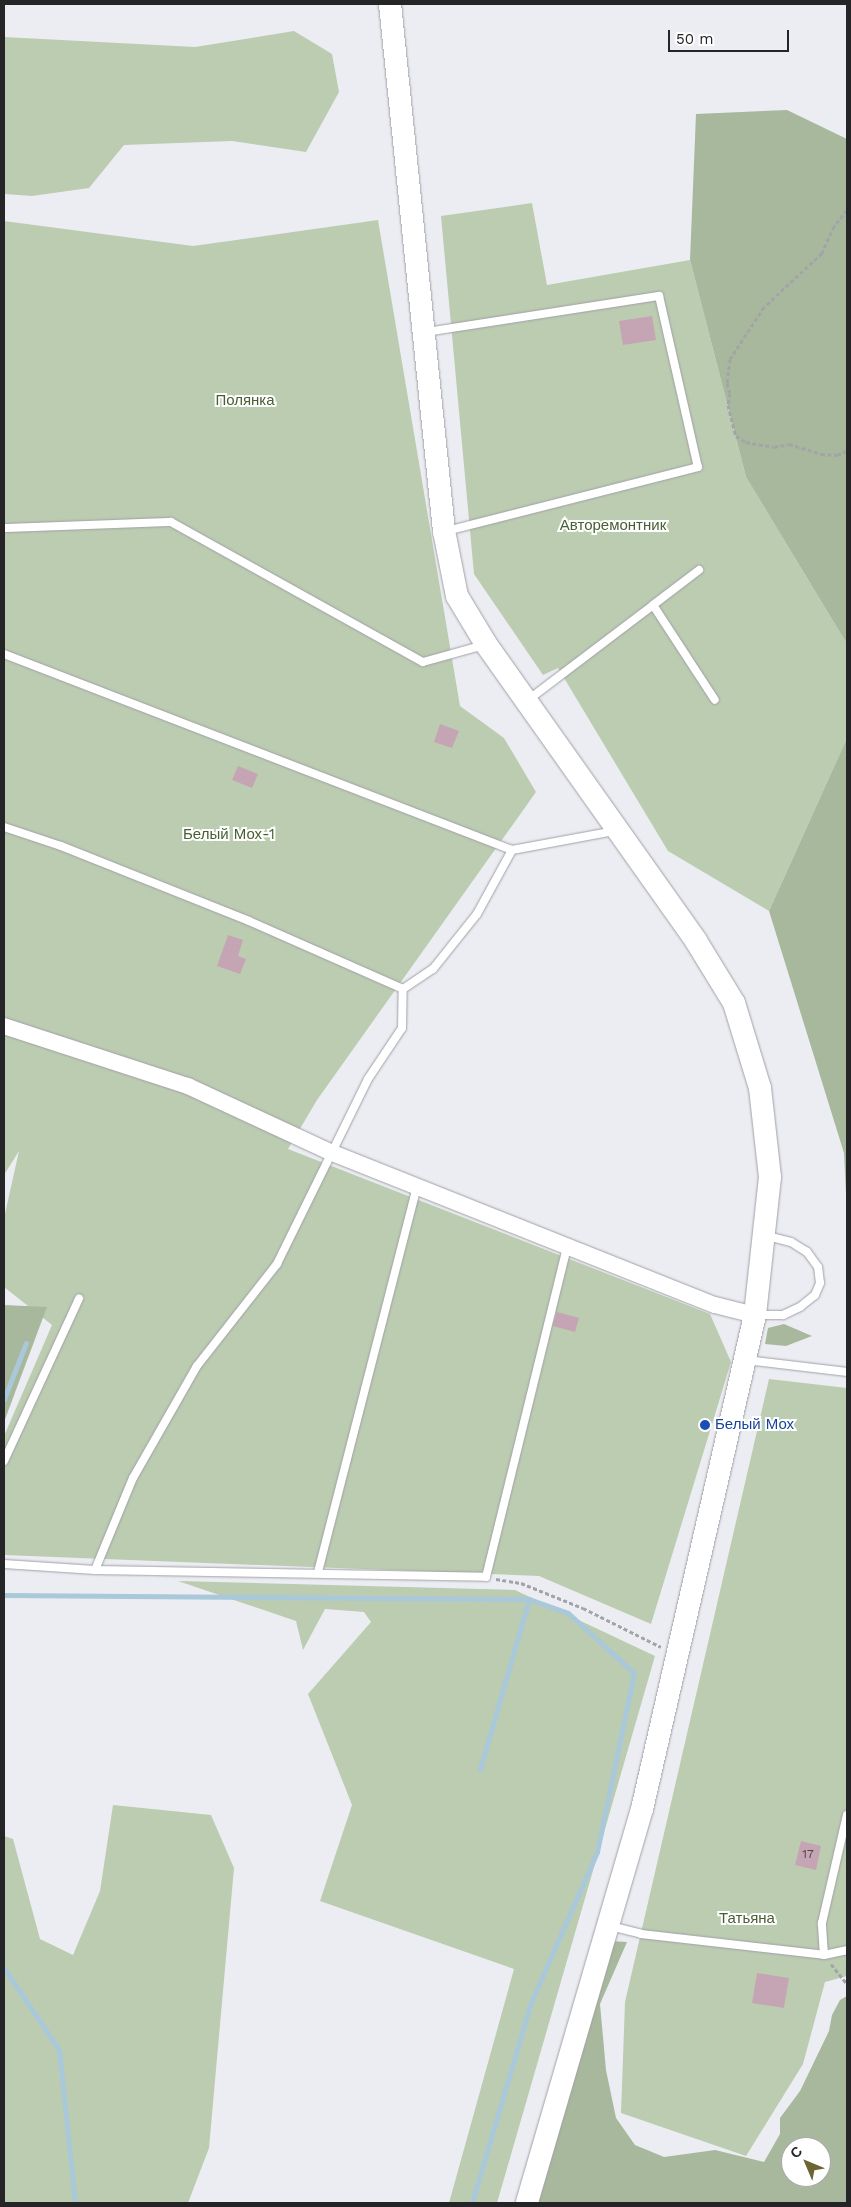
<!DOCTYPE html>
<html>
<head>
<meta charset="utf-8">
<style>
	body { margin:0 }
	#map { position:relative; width:851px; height:2207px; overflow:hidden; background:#ebedf2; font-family:"Work Sans",sans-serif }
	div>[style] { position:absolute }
	.green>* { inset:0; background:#bcccb1 }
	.forest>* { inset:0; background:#a8b89d }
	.stream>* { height:5px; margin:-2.5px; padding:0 2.5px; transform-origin:2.5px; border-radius:2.5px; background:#a9c8da }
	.building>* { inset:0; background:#c5a5b3 }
	.path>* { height:3px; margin-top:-1.5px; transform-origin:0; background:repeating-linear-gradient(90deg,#a3a4a8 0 4px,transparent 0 6.5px) }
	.roads { filter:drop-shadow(0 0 1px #a0a1a6) drop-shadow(0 0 1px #a0a1a6) }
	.lane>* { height:8px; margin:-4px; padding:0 4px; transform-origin:4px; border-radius:4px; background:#fff }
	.street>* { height:16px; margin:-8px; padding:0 8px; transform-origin:8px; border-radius:8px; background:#fff }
	.secondary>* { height:22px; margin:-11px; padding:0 11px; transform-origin:11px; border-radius:11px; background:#fff }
	.dots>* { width:14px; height:14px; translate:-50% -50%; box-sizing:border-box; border:2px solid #fff; border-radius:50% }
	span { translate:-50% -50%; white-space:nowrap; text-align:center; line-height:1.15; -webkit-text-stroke:4px #fff; paint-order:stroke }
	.number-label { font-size:12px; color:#4d454a }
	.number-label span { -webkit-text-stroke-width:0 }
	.park-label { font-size:15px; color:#485f34 }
	.transit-label { font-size:15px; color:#164399 }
	.left { translate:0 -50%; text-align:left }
	.frame { position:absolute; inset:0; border:5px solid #252527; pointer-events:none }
	.north { position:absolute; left:781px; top:2137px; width:50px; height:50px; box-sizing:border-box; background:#fff; border:1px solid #a8a8a9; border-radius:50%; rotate:315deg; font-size:14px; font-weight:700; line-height:20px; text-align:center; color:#252527 }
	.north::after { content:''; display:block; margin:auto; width:18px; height:22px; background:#6c6431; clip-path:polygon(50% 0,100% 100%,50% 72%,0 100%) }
	.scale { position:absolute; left:668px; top:30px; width:121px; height:22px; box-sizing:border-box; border:2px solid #252527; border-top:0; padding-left:6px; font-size:15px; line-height:18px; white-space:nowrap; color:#252527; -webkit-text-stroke:4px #fff; paint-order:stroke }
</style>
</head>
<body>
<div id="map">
	<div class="green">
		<i style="clip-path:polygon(294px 31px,332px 54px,339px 92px,306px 152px,232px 141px,124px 145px,89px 188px,32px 196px,4px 194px,4px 37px,195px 47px)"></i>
		<i style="clip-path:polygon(532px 203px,547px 285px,690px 260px,746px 477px,847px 644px,847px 738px,769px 911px,668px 851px,558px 668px,543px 675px,474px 574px,441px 216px)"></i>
		<i style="clip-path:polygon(378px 220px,460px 706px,504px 738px,536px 792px,317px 1100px,288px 1149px,710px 1314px,731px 1362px,651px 1624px,539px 1576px,4px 1555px,4px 1436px,52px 1325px,4px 1287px,4px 1218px,19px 1151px,4px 1175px,4px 221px,193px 246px)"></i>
		<i style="clip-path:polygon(769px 1379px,847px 1388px,847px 1976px,825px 1982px,803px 2064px,746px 2156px,621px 2113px,625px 2002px)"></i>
		<i style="clip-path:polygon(178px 1581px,515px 1590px,655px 1656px,497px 2203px,449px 2203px,514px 1969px,320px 1901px,352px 1805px,308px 1694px,371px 1622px,364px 1612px,325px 1609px,303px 1650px,296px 1621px)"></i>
		<i style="clip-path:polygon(113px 1805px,211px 1815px,234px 1868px,209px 2148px,188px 2203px,4px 2203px,4px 1836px,13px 1839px,40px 1939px,73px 1955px,100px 1891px)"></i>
	</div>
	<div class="forest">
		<i style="clip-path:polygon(787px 110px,847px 139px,847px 644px,746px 477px,690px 260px,696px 114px)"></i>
		<i style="clip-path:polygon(847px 738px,847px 1213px,844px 1153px,769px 911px)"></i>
		<i style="clip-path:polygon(4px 1305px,47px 1307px,4px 1422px)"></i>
		<i style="clip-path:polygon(784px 1324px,812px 1336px,786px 1346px,765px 1344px,768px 1328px)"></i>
		<i style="clip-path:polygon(evenodd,610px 1941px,627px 1942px,600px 2004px,606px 2070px,616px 2118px,635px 2145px,664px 2157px,715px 2150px,764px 2162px,780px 2134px,780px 2118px,800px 2091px,829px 2031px,832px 2015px,840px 2000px,847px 1996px,847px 2203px,535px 2203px,610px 1941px,791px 2147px,821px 2147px,821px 2177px,791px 2177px,791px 2147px)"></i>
	</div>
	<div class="stream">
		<i style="left:4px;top:1399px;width:60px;rotate:-68.6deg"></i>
		<i style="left:4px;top:1595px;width:525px;rotate:0.44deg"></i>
		<i style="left:529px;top:1599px;width:41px;rotate:19.7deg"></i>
		<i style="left:568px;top:1613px;width:89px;rotate:42.3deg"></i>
		<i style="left:634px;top:1673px;width:183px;rotate:101.7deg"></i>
		<i style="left:597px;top:1852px;width:164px;rotate:113.7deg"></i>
		<i style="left:531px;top:2002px;width:209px;rotate:106.4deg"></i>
		<i style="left:480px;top:1769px;width:177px;rotate:-73.9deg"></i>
		<i style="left:4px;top:1968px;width:99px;rotate:56.1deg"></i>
		<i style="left:59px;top:2050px;width:154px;rotate:84deg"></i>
	</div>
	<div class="building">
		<i style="clip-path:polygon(652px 316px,656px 340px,623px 345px,619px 321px)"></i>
		<i style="clip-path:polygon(440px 724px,459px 731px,452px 748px,434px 742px)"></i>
		<i style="clip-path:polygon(238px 766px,258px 774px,252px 788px,232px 780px)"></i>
		<i style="clip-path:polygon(228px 935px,243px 940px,238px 956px,246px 959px,240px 974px,217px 966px)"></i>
		<i style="clip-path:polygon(557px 1312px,579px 1318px,575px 1332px,553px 1326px)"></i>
		<i style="clip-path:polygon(801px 1841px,821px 1846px,816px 1870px,795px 1865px)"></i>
		<i style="clip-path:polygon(757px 1973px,789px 1978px,784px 2008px,752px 2003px)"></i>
	</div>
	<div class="path">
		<i style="left:847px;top:210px;width:21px;rotate:129deg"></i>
		<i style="left:834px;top:226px;width:30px;rotate:114deg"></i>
		<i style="left:822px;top:253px;width:79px;rotate:137deg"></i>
		<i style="left:764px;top:307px;width:62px;rotate:123.2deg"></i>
		<i style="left:730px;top:359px;width:24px;rotate:97deg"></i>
		<i style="left:727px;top:383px;width:10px;rotate:73deg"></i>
		<i style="left:730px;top:393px;width:12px;rotate:99deg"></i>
		<i style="left:728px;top:405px;width:32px;rotate:76deg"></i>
		<i style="left:736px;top:436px;width:12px;rotate:31deg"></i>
		<i style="left:746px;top:442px;width:28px;rotate:10deg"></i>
		<i style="left:774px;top:447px;width:15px;rotate:-11deg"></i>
		<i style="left:789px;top:444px;width:34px;rotate:17deg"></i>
		<i style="left:821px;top:454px;width:16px;rotate:4deg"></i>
		<i style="left:837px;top:455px;width:11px;rotate:-22deg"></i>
		<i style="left:496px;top:1579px;width:25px;rotate:9deg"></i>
		<i style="left:521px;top:1583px;width:67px;rotate:22deg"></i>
		<i style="left:583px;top:1608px;width:87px;rotate:26.6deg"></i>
		<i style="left:831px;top:1964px;width:26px;rotate:51deg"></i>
	</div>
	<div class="roads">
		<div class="lane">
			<i style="left:426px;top:332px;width:236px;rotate:-8.8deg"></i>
			<i style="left:659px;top:296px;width:175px;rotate:77.2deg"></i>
			<i style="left:698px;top:467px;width:260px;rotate:165.7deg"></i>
			<i style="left:4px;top:528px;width:167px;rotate:-2.1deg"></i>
			<i style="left:171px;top:522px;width:288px;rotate:29.1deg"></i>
			<i style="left:423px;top:662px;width:63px;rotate:-15.6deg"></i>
			<i style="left:653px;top:605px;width:58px;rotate:-37.3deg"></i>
			<i style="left:4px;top:654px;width:544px;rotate:21.1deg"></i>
			<i style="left:512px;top:850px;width:105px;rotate:-10.5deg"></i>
			<i style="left:528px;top:700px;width:157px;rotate:-37.2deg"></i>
			<i style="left:653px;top:605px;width:113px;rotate:56.9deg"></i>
			<i style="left:4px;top:827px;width:60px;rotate:18.4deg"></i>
			<i style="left:61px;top:846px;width:202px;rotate:21.7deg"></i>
			<i style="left:249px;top:921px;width:168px;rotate:23.8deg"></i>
			<i style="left:757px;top:1315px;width:26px"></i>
			<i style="left:783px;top:1315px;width:19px;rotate:-25deg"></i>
			<i style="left:800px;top:1307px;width:19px;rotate:-39deg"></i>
			<i style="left:815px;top:1295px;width:13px;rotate:-67deg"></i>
			<i style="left:820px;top:1283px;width:16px;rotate:-97deg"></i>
			<i style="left:818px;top:1267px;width:19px;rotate:-126deg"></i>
			<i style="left:807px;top:1252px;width:19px;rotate:-148deg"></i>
			<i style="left:791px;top:1242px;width:25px;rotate:-166deg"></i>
			<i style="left:746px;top:1360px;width:102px;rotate:6.8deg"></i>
			<i style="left:4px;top:1461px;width:179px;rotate:-65.2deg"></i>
			<i style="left:4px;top:1564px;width:91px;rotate:3.8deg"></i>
			<i style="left:95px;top:1570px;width:391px;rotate:1deg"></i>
			<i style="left:486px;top:1577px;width:341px;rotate:-76.2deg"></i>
			<i style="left:95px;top:1570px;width:100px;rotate:-67.6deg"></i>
			<i style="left:133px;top:1478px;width:129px;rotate:-60.3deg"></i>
			<i style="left:197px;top:1366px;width:130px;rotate:-51.9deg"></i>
			<i style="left:277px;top:1264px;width:206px;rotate:-63.8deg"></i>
			<i style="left:368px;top:1079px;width:61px;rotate:-56.3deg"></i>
			<i style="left:402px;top:1028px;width:39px;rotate:-89deg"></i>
			<i style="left:403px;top:989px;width:36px;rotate:-34deg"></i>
			<i style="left:433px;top:969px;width:70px;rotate:-51.3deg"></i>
			<i style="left:477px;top:914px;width:73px;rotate:-61.3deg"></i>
			<i style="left:318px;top:1572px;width:398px;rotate:-75.6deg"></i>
			<i style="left:610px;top:1926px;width:32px;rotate:14deg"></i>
			<i style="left:641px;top:1934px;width:184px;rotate:6.5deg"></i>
			<i style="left:824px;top:1955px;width:24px;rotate:-12deg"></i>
			<i style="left:824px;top:1955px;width:32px;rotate:-94deg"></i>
			<i style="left:822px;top:1923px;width:111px;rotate:-77deg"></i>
		</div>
		<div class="street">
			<i style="left:4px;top:1026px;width:194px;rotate:18.1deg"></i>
			<i style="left:188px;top:1086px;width:157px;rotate:24.9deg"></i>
			<i style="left:330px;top:1152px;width:414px;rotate:21.7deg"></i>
			<i style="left:715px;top:1305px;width:41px;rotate:14deg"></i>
		</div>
		<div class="secondary">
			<i style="left:390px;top:4px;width:530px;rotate:84.15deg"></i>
			<i style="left:444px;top:531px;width:66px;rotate:78.7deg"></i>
			<i style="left:457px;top:596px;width:56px;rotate:58.9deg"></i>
			<i style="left:486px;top:644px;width:364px;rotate:54.7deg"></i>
			<i style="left:696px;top:941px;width:73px;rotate:58.5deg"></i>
			<i style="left:734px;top:1003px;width:89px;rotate:73deg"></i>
			<i style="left:760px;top:1088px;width:90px;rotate:83.6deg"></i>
			<i style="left:770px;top:1177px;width:139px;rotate:96.2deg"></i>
			<i style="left:755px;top:1315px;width:507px;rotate:102.88deg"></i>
			<i style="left:642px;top:1809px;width:410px;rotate:106.3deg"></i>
		</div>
	</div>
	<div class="dots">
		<i style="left:705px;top:1425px;background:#1a4fb4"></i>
	</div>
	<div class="number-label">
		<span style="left:808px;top:1855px">17</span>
	</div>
	<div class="park-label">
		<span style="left:245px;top:401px">Полянка</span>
		<span style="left:613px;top:526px">Авторемонтник</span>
		<span style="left:229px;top:835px">Белый Мох-1</span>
		<span style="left:747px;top:1919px">Татьяна</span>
	</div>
	<div class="transit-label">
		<span class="left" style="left:715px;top:1425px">Белый Мох</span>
	</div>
	<div class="frame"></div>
	<div class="north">С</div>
	<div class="scale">50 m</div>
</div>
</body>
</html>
